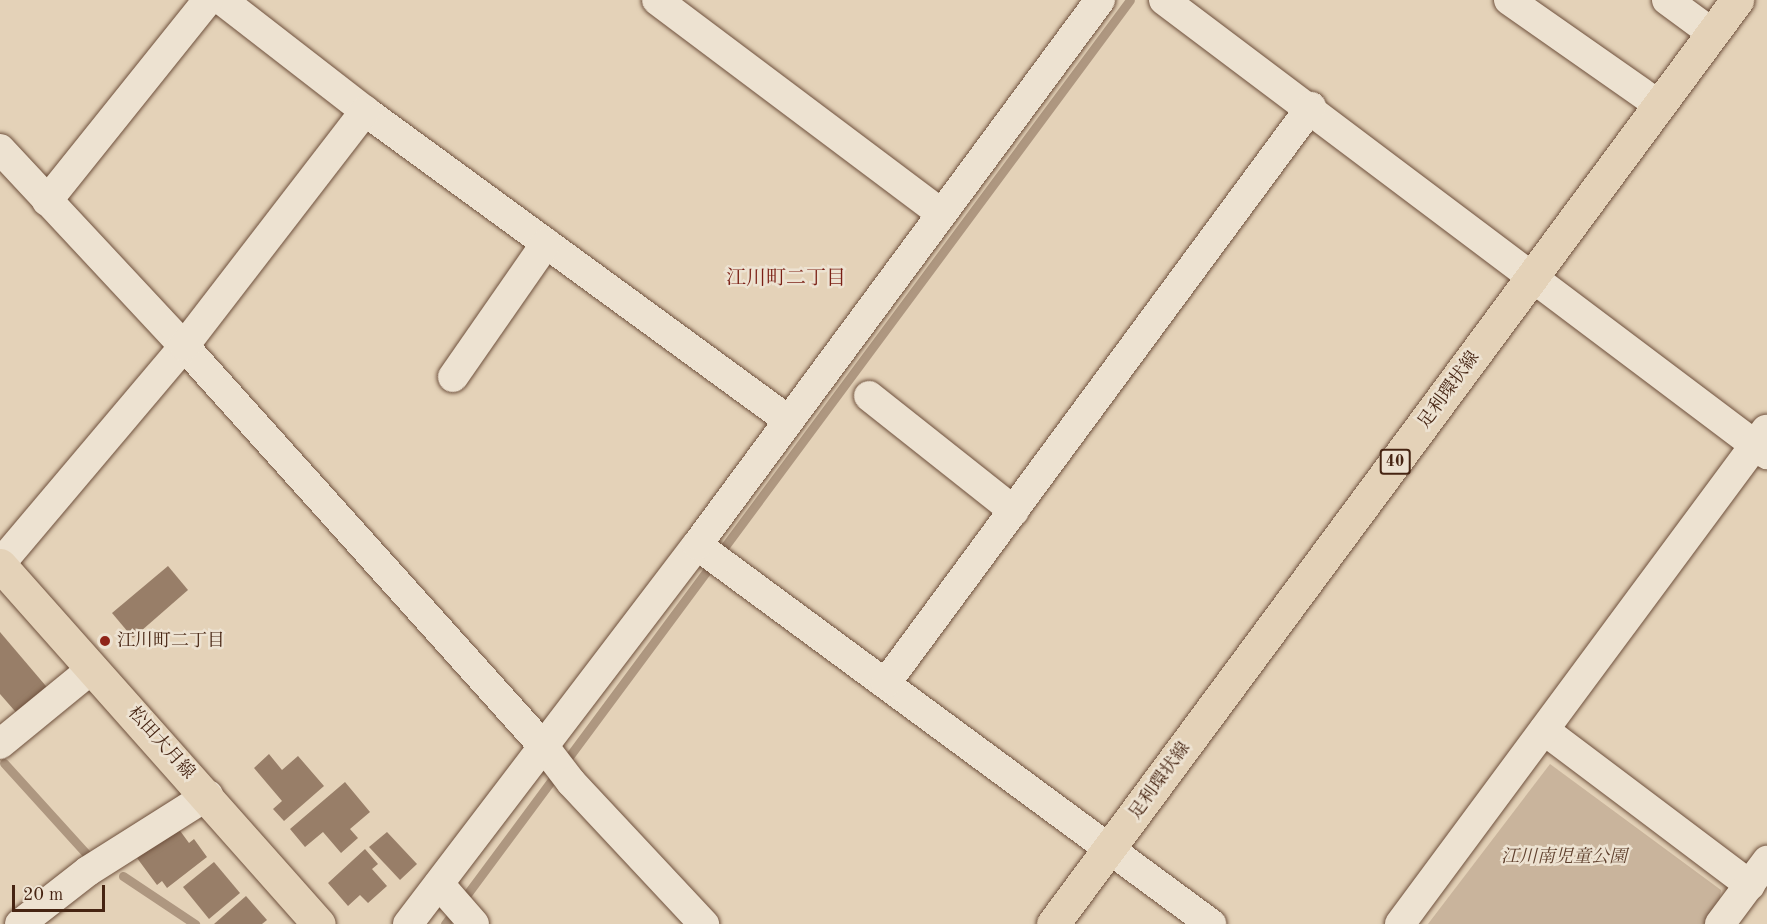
<!DOCTYPE html>
<html>
<head>
<meta charset="utf-8">
<style>
	body { margin:0 }
	#map { position:relative; width:1767px; height:924px; overflow:hidden; background:#e4d2b8; font-family:"Old Standard TT","Noto Serif JP",serif }
	div>[style] { position:absolute }
	.green>* { inset:0; background:#c9b49c }
	.stream>* { height:9px; margin:-4.5px; padding:0 4.5px; transform-origin:4.5px; border-radius:4.5px; background:#ae9780 }
	.building>* { inset:0; background:#987e68 }
	.roads { filter:drop-shadow(0 0 2px #6e503c) drop-shadow(0 0 2px #6e503c) }
	.minor>* { height:30px; margin:-15px; padding:0 15px; transform-origin:15px; border-radius:15px; background:#ede2d1 }
	.major>* { height:33px; margin:-16.5px; padding:0 16.5px; transform-origin:16.5px; border-radius:16.5px; background:#e4d2b8 }
	.dots>* { width:16px; height:16px; translate:-50% -50%; box-sizing:border-box; border:3px solid #ede2d1; border-radius:50% }
	span { translate:-50% -50%; white-space:nowrap; text-align:center; line-height:1.15; -webkit-text-stroke:5px #ede2d1; paint-order:stroke }
	.shield-label span { padding:2px 4px; background:#ede2d1; border:2px solid; border-radius:4px; -webkit-text-stroke-width:0 }
	.shield-label { font-size:16px; color:#462412; font-weight:700 }
	.street-label { font-size:18px; color:#462412 }
	.poi-label { font-size:18px; color:#462412 }
	.left { translate:0 -50%; text-align:left }
	.park-label { font-size:18px; color:#60412e; font-style:italic }
	.neighbourhood-label { font-size:20px; color:#7a1f14 }
	.scale { position:absolute; left:12px; top:885px; width:93px; height:27px; box-sizing:border-box; border:3px solid #462412; border-top:0; padding-left:8px; font-size:18px; line-height:21px; white-space:nowrap; color:#462412; -webkit-text-stroke:4px #ede2d1; paint-order:stroke }
</style>
</head>
<body>
<div id="map">
	<div class="green">
		<i style="clip-path:polygon(1550px 764px,1721px 890px,1719px 904px,1704px 924px,1428px 924px)"></i>
	</div>
	<div class="stream">
		<i style="left:4px;top:763px;width:130px;rotate:47.8deg"></i>
		<i style="left:123px;top:876px;width:87px;rotate:33.7deg"></i>
		<i style="left:445px;top:924px;width:1150px;rotate:-53.45deg"></i>
	</div>
	<div class="building">
		<i style="clip-path:polygon(168px 566px,188px 590px,133px 638px,112px 613px)"></i>
		<i style="clip-path:polygon(0 632px,51px 692px,21px 718px,0 694px)"></i>
		<i style="clip-path:polygon(269px 754px,282px 770px,298px 756px,324px 786px,284px 821px,273px 809px,282px 801px,254px 768px)"></i>
		<i style="clip-path:polygon(345px 782px,370px 812px,350px 829px,358px 838px,341px 853px,323px 832px,305px 847px,290px 829px)"></i>
		<i style="clip-path:polygon(178px 828px,189px 843px,194px 839px,207px 857px,167px 888px,162px 881px,157px 885px,137px 858px)"></i>
		<i style="clip-path:polygon(387px 832px,417px 864px,400px 880px,369px 847px)"></i>
		<i style="clip-path:polygon(365px 849px,378px 864px,372px 869px,387px 886px,368px 903px,360px 895px,348px 906px,328px 883px)"></i>
		<i style="clip-path:polygon(214px 862px,240px 893px,209px 919px,183px 887px)"></i>
		<i style="clip-path:polygon(246px 896px,267px 920px,262px 924px,214px 924px)"></i>
	</div>
	<div class="roads">
		<div class="minor">
			<i style="left:222px;top:0;width:181px;rotate:37.8deg"></i>
			<i style="left:365px;top:111px;width:524px;rotate:36.15deg"></i>
			<i style="left:657px;top:0;width:355px;rotate:36.9deg"></i>
			<i style="left:1164px;top:0;width:755px;rotate:36.98deg"></i>
			<i style="left:1509px;top:0;width:183px;rotate:35deg"></i>
			<i style="left:1667px;top:0;width:56px;rotate:36.3deg"></i>
			<i style="left:0;top:149px;width:270px;rotate:47deg"></i>
			<i style="left:184px;top:346px;width:540px;rotate:48.08deg"></i>
			<i style="left:545px;top:748px;width:43px;rotate:52.6deg"></i>
			<i style="left:571px;top:782px;width:195px;rotate:46.9deg"></i>
			<i style="left:47px;top:201px;width:258px;rotate:-51.3deg"></i>
			<i style="left:453px;top:377px;width:163px;rotate:-55.2deg"></i>
			<i style="left:869px;top:396px;width:185px;rotate:38.4deg"></i>
			<i style="left:697px;top:545px;width:639px;rotate:36.4deg"></i>
			<i style="left:0;top:564px;width:285px;rotate:-49.8deg"></i>
			<i style="left:184px;top:346px;width:297px;rotate:-52.4deg"></i>
			<i style="left:886px;top:683px;width:716px;rotate:-53.58deg"></i>
			<i style="left:1544px;top:730px;width:258px;rotate:37deg"></i>
			<i style="left:0;top:744px;width:120px;rotate:-39.3deg"></i>
			<i style="left:439px;top:884px;width:53px;rotate:48.8deg"></i>
			<i style="left:20px;top:924px;width:86px;rotate:-37.9deg"></i>
			<i style="left:88px;top:871px;width:142px;rotate:-32.3deg"></i>
			<i style="left:408px;top:924px;width:477px;rotate:-52.7deg"></i>
			<i style="left:697px;top:545px;width:678px;rotate:-53.52deg"></i>
			<i style="left:1400px;top:924px;width:615px;rotate:-53.47deg"></i>
			<i style="left:1720px;top:924px;width:79px;rotate:-53.3deg"></i>
		</div>
		<div class="major">
			<i style="left:0;top:565px;width:480px;rotate:48.4deg"></i>
			<i style="left:1053px;top:924px;width:1150px;rotate:-53.49deg"></i>
		</div>
	</div>
	<div class="dots">
		<i style="left:105px;top:641px;background:#8f2418"></i>
	</div>
	<div class="shield-label">
		<span style="left:1395px;top:462px">40</span>
	</div>
	<div class="street-label">
		<span style="left:1449px;top:390px;rotate:-54deg">足利環状線</span>
		<span style="left:161px;top:743px;rotate:48deg">松田大月線</span>
		<span style="left:1160px;top:781px;rotate:-54deg">足利環状線</span>
	</div>
	<div class="poi-label">
		<span class="left" style="left:117px;top:641px">江川町二丁目</span>
	</div>
	<div class="park-label">
		<span style="left:1564px;top:857px">江川南児童公園</span>
	</div>
	<div class="neighbourhood-label">
		<span style="left:786px;top:279px">江川町二丁目</span>
	</div>
	<div class="scale">20 m</div>
</div>
</body>
</html>
